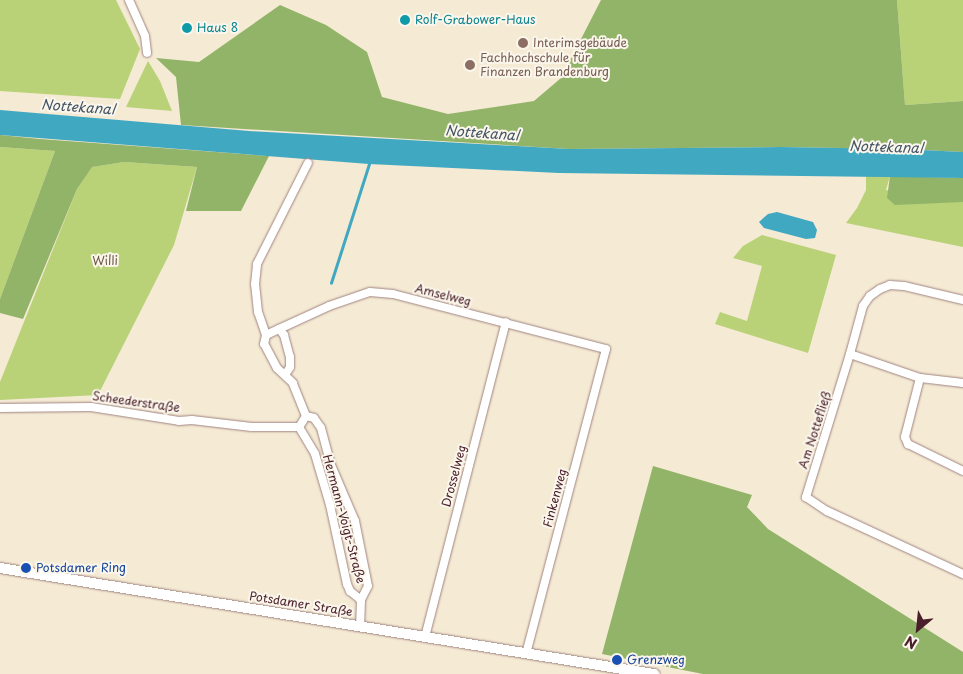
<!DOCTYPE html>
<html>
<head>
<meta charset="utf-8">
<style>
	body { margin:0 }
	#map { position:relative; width:963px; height:674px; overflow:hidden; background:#f5ead4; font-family:"Playpen Sans",sans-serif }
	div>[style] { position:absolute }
	.green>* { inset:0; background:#b9d278 }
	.forest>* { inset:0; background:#92b468 }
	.water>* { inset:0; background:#41a8c2 }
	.stream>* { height:2.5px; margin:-1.25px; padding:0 1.25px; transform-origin:1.25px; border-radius:1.25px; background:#41a8c2 }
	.roads { filter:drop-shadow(0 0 1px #a08480) drop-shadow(0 0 1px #a08480) }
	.street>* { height:8px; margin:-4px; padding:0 4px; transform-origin:4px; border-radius:4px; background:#fff }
	.secondary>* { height:10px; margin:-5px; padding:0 5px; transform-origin:5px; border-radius:5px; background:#fff }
	.dots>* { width:14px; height:14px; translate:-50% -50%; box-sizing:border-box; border:2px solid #fbf7ec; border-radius:50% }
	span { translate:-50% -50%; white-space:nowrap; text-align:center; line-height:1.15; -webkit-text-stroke:4px #fbf7ec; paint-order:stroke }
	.culture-label { font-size:12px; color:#0d838f }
	.left { translate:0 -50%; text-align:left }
	.education-label { font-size:12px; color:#785e54 }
	.park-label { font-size:12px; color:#6b5542 }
	.street-label { font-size:12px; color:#4a1f2b }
	.transit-label { font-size:12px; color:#164399 }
	.water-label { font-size:14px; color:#465667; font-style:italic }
	.north { position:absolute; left:893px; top:604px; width:50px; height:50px; -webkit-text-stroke:4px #fbf7ec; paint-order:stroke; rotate:208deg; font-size:14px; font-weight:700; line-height:20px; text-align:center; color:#4a1f2b }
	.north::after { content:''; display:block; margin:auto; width:18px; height:22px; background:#4a1f2b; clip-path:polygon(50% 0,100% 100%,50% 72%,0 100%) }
</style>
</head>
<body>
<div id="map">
	<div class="green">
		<i style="clip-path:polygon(0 0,116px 0,140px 49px,120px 99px,0 91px)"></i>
		<i style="clip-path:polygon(897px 0,963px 0,963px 101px,905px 105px)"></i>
		<i style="clip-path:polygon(148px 61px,160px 81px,172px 111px,126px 107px)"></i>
		<i style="clip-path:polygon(0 147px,55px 151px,0 299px)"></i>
		<i style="clip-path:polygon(124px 162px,197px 167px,174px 245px,98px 395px,0 400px,0 382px,77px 189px,91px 167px)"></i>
		<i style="clip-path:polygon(866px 176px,890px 176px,886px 190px,963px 202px,963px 247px,846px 223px,857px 208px,866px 190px)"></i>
		<i style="clip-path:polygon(762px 235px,836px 255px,808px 353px,715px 324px,720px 312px,747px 321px,762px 266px,733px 258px,743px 246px)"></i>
	</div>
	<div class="forest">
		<i style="clip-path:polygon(601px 0,897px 0,905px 105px,963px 101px,963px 152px,901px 149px,781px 147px,569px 149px,181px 125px,176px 77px,156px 58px,199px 62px,280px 5px,326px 25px,367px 52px,382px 97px,448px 114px,534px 101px,561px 78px)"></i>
		<i style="clip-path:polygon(0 135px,40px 139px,269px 156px,241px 211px,186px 211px,197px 167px,124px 162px,92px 167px,77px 189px,23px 319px,0 313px,0 299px,55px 151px,0 147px)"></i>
		<i style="clip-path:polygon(890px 176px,963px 178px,963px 202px,895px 205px,887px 198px)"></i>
		<i style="clip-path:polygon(653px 466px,752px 495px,747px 507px,768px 529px,963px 652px,963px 674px,703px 674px,602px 654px)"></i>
	</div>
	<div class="water">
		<i style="clip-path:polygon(0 110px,249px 131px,569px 149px,781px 147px,901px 149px,963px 152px,963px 178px,559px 173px,369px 164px,0 135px)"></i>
		<i style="clip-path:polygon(777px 212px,813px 222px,817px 230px,815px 238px,806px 239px,764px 228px,759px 222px,768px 214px)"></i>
	</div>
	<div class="stream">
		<i style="left:331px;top:283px;width:125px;rotate:-72.3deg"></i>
	</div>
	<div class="roads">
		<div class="street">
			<i style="left:129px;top:0;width:39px;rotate:66deg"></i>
			<i style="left:145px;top:36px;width:17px;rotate:83deg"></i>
			<i style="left:963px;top:300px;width:61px;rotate:-166.7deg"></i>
			<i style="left:904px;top:286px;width:14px;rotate:-176deg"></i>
			<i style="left:890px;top:285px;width:11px;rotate:158deg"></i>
			<i style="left:880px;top:289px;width:12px;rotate:145deg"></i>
			<i style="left:870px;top:296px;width:12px;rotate:125deg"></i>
			<i style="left:863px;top:306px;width:50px;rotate:105.2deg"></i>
			<i style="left:850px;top:354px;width:150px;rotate:107.1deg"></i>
			<i style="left:806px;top:497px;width:25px;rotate:34deg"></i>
			<i style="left:827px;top:511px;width:150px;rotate:24.9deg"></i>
			<i style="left:279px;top:329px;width:55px;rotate:-24.7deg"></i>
			<i style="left:329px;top:306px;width:43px;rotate:-18.9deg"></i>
			<i style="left:370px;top:292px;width:23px;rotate:5deg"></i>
			<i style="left:393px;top:294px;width:220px;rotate:14.5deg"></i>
			<i style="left:606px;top:349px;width:314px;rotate:104.7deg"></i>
			<i style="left:266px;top:335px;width:14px;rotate:-25deg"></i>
			<i style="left:279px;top:329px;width:8px;rotate:50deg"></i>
			<i style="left:284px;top:335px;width:23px;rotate:75deg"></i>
			<i style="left:290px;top:357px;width:10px;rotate:90deg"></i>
			<i style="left:290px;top:367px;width:9px;rotate:122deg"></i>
			<i style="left:850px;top:354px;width:74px;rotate:18.9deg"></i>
			<i style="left:963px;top:383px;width:43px;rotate:-173.4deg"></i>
			<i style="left:920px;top:378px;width:61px;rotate:104.3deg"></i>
			<i style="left:905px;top:437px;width:8px;rotate:67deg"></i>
			<i style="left:908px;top:444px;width:61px;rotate:26.1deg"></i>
			<i style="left:0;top:408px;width:91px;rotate:-0.6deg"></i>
			<i style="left:91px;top:407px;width:89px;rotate:9deg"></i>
			<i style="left:179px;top:421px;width:13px;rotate:-4deg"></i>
			<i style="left:192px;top:420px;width:60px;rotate:6.7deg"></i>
			<i style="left:252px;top:427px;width:47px"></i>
			<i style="left:306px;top:416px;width:35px;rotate:-112deg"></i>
			<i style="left:293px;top:383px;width:22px;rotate:-137deg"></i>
			<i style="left:277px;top:368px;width:27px;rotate:-118deg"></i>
			<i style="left:264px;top:344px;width:9px;rotate:-77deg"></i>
			<i style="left:266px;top:335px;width:24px;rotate:-109deg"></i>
			<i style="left:258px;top:312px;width:28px;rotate:-96deg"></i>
			<i style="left:255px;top:284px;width:20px;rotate:-84deg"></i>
			<i style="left:257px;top:264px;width:113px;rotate:-63.2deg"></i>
			<i style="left:306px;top:416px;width:8px;rotate:14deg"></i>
			<i style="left:314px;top:418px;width:12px;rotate:55deg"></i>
			<i style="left:321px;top:428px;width:38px;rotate:75deg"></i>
			<i style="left:331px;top:465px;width:61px;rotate:66.8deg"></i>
			<i style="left:355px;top:521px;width:66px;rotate:78.7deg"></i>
			<i style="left:368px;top:586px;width:16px;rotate:117deg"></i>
			<i style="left:361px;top:600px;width:26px;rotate:92deg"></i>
			<i style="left:306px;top:416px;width:13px;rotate:122deg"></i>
			<i style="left:299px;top:427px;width:31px;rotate:59deg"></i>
			<i style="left:315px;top:454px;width:53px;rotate:73.6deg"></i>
			<i style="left:330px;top:505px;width:81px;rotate:77.9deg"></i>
			<i style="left:347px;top:584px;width:8px;rotate:67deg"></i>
			<i style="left:350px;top:591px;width:14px;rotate:39deg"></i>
			<i style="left:425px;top:637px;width:325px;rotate:-75.6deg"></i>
		</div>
		<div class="secondary">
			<i style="left:0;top:568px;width:663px;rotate:9.21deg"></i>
		</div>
	</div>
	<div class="dots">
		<i style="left:405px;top:20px;background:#0f9aa8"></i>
		<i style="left:187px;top:28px;background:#0f9aa8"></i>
		<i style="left:523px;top:43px;background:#8d6e63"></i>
		<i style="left:470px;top:65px;background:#8d6e63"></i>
		<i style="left:26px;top:568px;background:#1a4fb4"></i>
		<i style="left:617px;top:660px;background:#1a4fb4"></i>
	</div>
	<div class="culture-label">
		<span class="left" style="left:415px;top:20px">Rolf-Grabower-Haus</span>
		<span class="left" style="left:197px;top:28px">Haus 8</span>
	</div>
	<div class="education-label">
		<span class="left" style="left:533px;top:43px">Interimsgebäude</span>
		<span class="left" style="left:480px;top:65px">Fachhochschule für<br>Finanzen Brandenburg</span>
	</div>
	<div class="park-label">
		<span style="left:105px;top:261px">Willi</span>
	</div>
	<div class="street-label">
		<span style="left:443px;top:295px;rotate:14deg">Amselweg</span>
		<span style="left:136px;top:402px;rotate:8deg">Scheederstraße</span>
		<span style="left:815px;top:430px;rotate:-72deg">Am Nottefließ</span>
		<span style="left:454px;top:476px;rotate:-75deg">Drosselweg</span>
		<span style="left:555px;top:498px;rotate:-75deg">Finkenweg</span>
		<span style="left:344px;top:519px;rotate:75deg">Hermann-Voigt-Straße</span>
		<span style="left:301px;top:604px;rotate:9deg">Potsdamer Straße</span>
	</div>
	<div class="transit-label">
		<span class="left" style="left:36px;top:568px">Potsdamer Ring</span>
		<span class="left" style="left:627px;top:660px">Grenzweg</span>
	</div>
	<div class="water-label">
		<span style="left:78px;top:107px;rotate:4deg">Nottekanal</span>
		<span style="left:482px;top:133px;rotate:4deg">Nottekanal</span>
		<span style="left:886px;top:147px;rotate:2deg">Nottekanal</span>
	</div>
	<div class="north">N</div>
</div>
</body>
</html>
